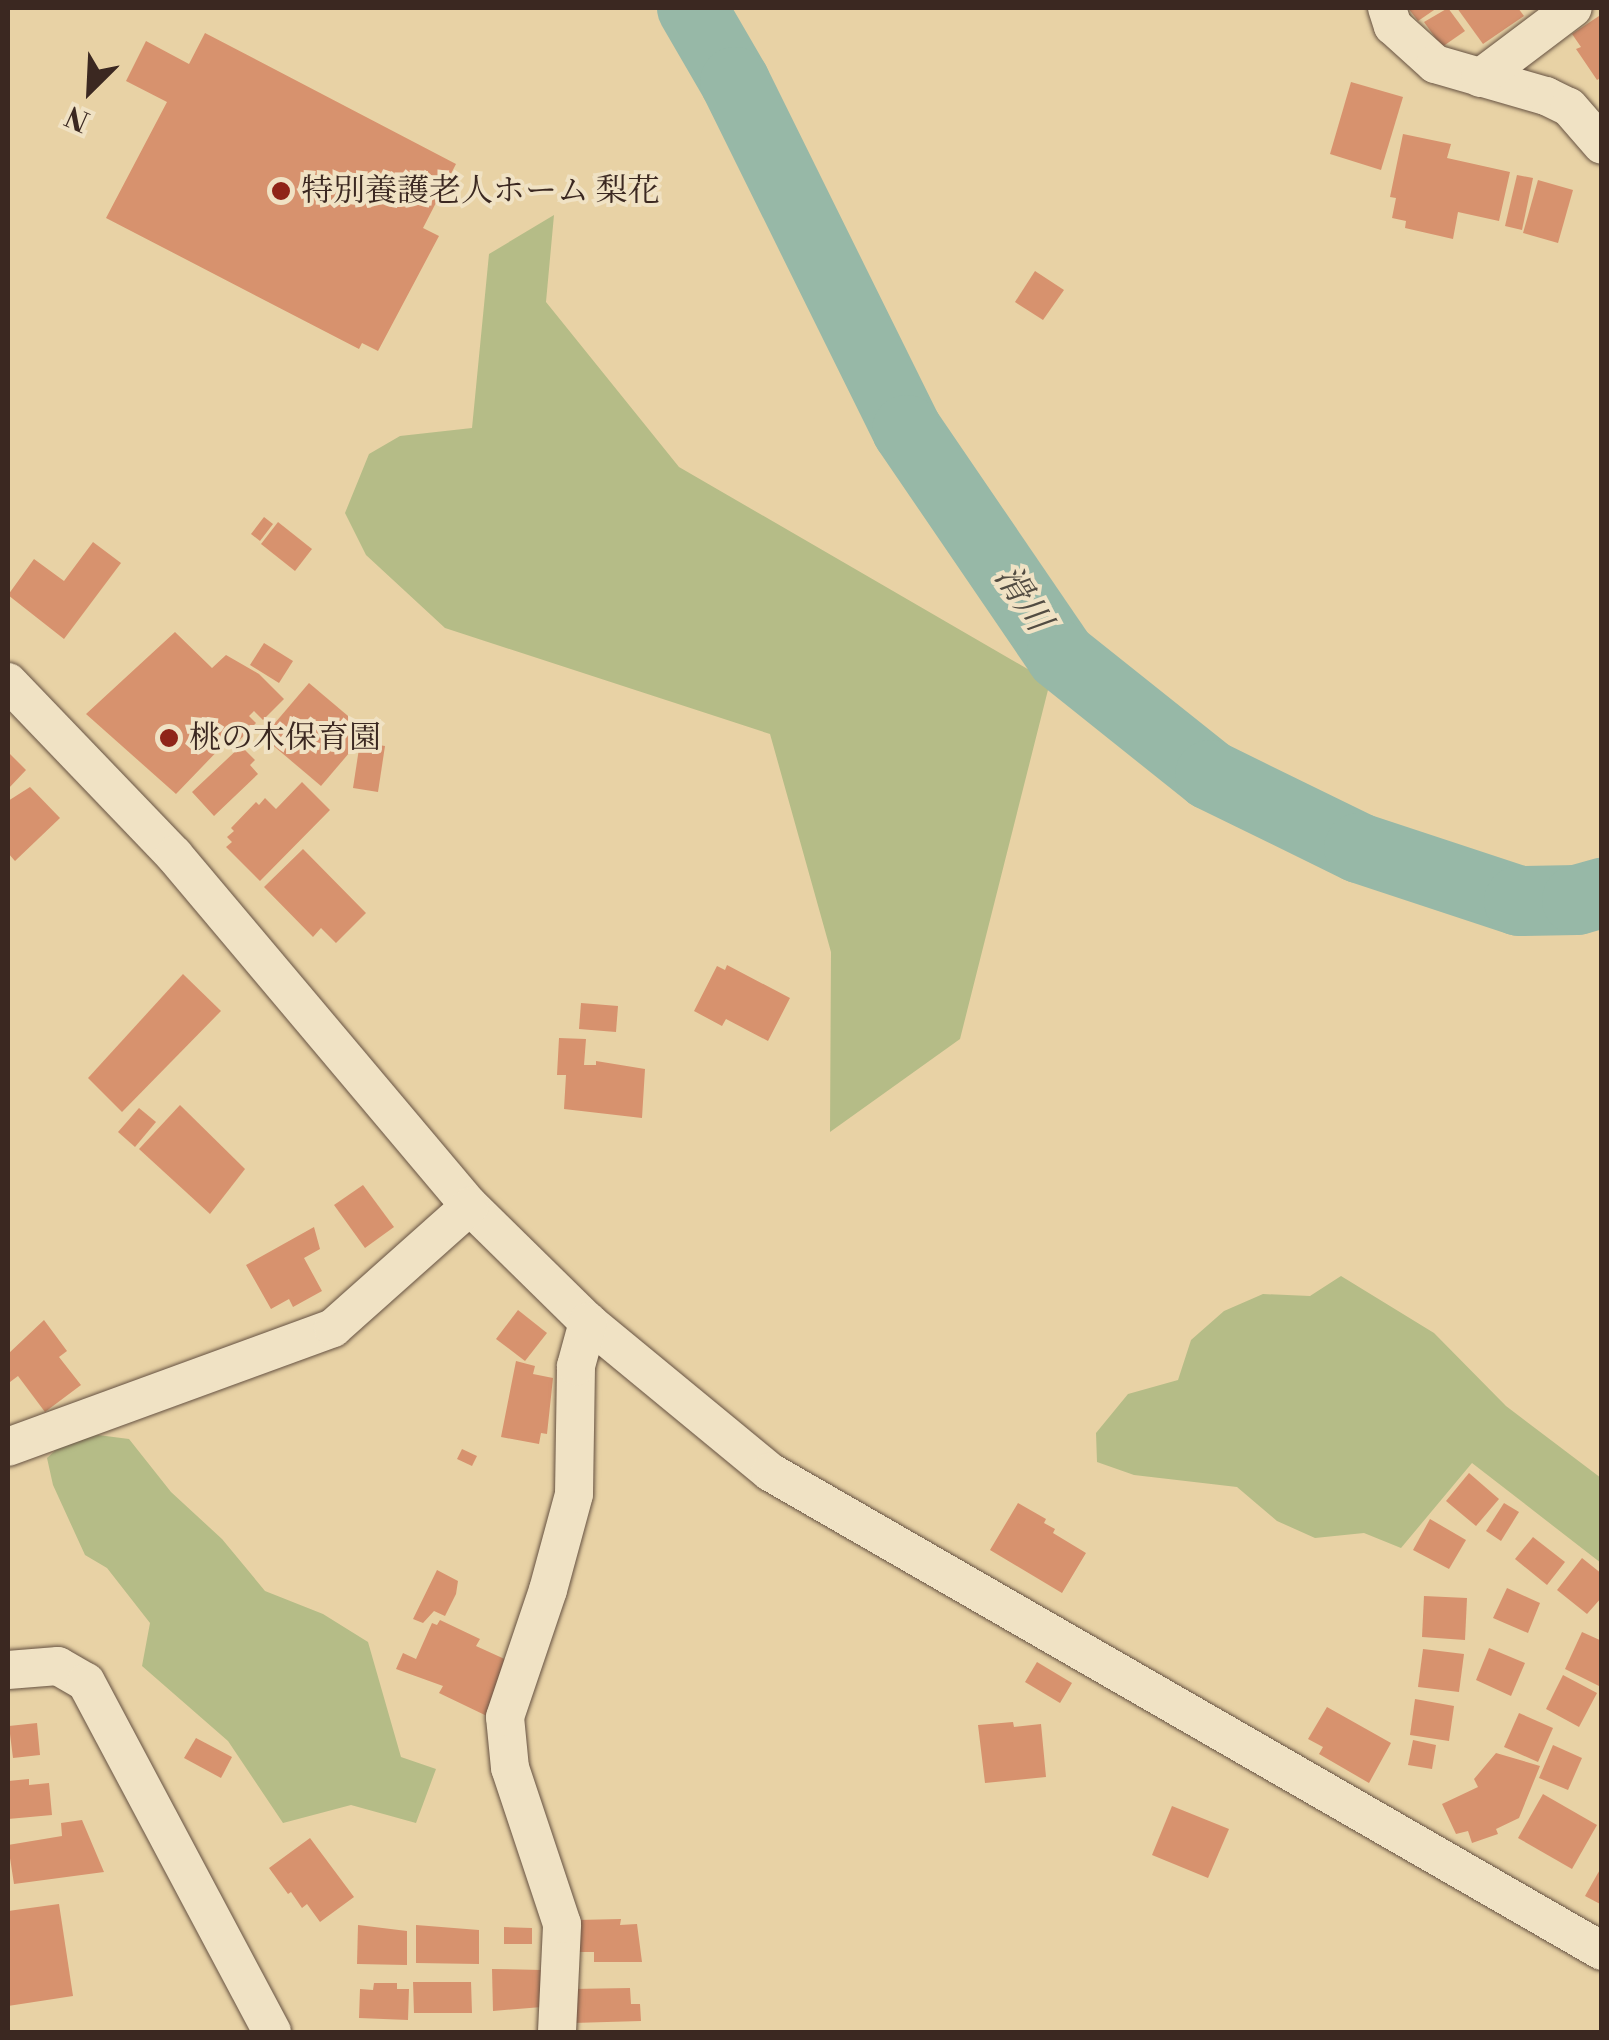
<!DOCTYPE html>
<html>
<head>
<meta charset="utf-8">
<style>
	body { margin:0 }
	#map { position:relative; width:1609px; height:2040px; overflow:hidden; background:#e8d2a5; font-family:"Libre Bodoni","Noto Serif JP",serif }
	div>[style] { position:absolute }
	.green>* { inset:0; background:#b5bc87 }
	.river>* { height:70px; margin:-35px; padding:0 35px; transform-origin:35px; border-radius:35px; background:#97b8a7 }
	.building>* { inset:0; background:#d7926e }
	.roads { filter:drop-shadow(0 0 2px #665242) drop-shadow(0 0 2px #665242) }
	.minor>* { height:38px; margin:-19px; padding:0 19px; transform-origin:19px; border-radius:19px; background:#f0e2c4 }
	.dots>* { width:28px; height:28px; translate:-50% -50%; box-sizing:border-box; border:5px solid #f0e2c4; border-radius:50% }
	span { translate:-50% -50%; white-space:nowrap; text-align:center; line-height:1.15; -webkit-text-stroke:8px #f0e2c4; paint-order:stroke }
	.poi-label { font-size:32px; color:#3b2821 }
	.left { translate:0 -50%; text-align:left }
	.water-label { font-size:35px; color:#524c42; font-style:italic }
	.frame { position:absolute; inset:0; border:10px solid #3b2821; pointer-events:none }
	.north { position:absolute; left:40px; top:40px; width:100px; height:100px; -webkit-text-stroke:8px #f0e2c4; paint-order:stroke; rotate:204deg; font-size:28px; font-weight:700; line-height:40px; text-align:center; color:#3b2821 }
	.north::after { content:''; display:block; margin:auto; width:35px; height:45px; background:#3b2821; clip-path:polygon(50% 0,100% 100%,50% 72%,0 100%) }
</style>
</head>
<body>
<div id="map">
	<div class="green">
		<i style="clip-path:polygon(554px 215px,546px 302px,679px 467px,1050px 682px,960px 1039px,830px 1132px,831px 952px,770px 734px,445px 628px,366px 555px,345px 513px,369px 454px,400px 436px,472px 428px,489px 254px)"></i>
		<i style="clip-path:polygon(1341px 1276px,1434px 1333px,1506px 1406px,1601px 1478px,1601px 1563px,1472px 1463px,1401px 1548px,1364px 1533px,1315px 1538px,1277px 1521px,1237px 1487px,1134px 1475px,1097px 1462px,1096px 1433px,1128px 1394px,1178px 1380px,1191px 1340px,1224px 1311px,1263px 1294px,1310px 1296px)"></i>
		<i style="clip-path:polygon(98px 1435px,129px 1439px,171px 1492px,222px 1539px,265px 1591px,323px 1614px,368px 1642px,401px 1757px,436px 1769px,416px 1823px,351px 1805px,283px 1823px,228px 1741px,142px 1666px,150px 1623px,107px 1568px,85px 1555px,53px 1485px,47px 1458px,67px 1440px)"></i>
	</div>
	<div class="river">
		<i style="left:692px;top:8px;width:86px;rotate:59.8deg"></i>
		<i style="left:735px;top:82px;width:388px;rotate:63.7deg"></i>
		<i style="left:907px;top:430px;width:273px;rotate:55.7deg"></i>
		<i style="left:1061px;top:656px;width:191px;rotate:38.6deg"></i>
		<i style="left:1210px;top:775px;width:166px;rotate:26.1deg"></i>
		<i style="left:1359px;top:848px;width:169px;rotate:18.3deg"></i>
		<i style="left:1519px;top:901px;width:58px;rotate:-1deg"></i>
		<i style="left:1577px;top:900px;width:26px;rotate:-16deg"></i>
	</div>
	<div class="building">
		<i style="clip-path:polygon(1408px 8px,1437px 8px,1418px 21px)"></i>
		<i style="clip-path:polygon(1448px 8px,1465px 31px,1442px 47px,1424px 22px)"></i>
		<i style="clip-path:polygon(1457px 8px,1518px 8px,1524px 16px,1483px 44px)"></i>
		<i style="clip-path:polygon(1602px 14px,1602px 77px,1597px 80px,1576px 49px,1581px 47px,1572px 34px)"></i>
		<i style="clip-path:polygon(205px 33px,456px 164px,423px 228px,439px 236px,378px 351px,362px 343px,359px 349px,106px 218px,167px 102px,126px 81px,146px 41px,189px 64px)"></i>
		<i style="clip-path:polygon(1351px 82px,1403px 97px,1381px 170px,1330px 154px)"></i>
		<i style="clip-path:polygon(1403px 134px,1451px 144px,1447px 158px,1510px 172px,1499px 221px,1458px 212px,1453px 239px,1405px 228px,1406px 221px,1392px 218px,1396px 198px,1390px 197px)"></i>
		<i style="clip-path:polygon(1517px 175px,1533px 178px,1522px 230px,1505px 226px)"></i>
		<i style="clip-path:polygon(1538px 180px,1573px 190px,1558px 243px,1523px 233px)"></i>
		<i style="clip-path:polygon(1035px 271px,1064px 290px,1043px 320px,1015px 302px)"></i>
		<i style="clip-path:polygon(264px 517px,273px 524px,260px 541px,251px 534px)"></i>
		<i style="clip-path:polygon(278px 522px,312px 549px,295px 571px,261px 544px)"></i>
		<i style="clip-path:polygon(93px 542px,121px 563px,64px 639px,8px 595px,34px 559px,64px 581px)"></i>
		<i style="clip-path:polygon(175px 632px,212px 668px,226px 655px,259px 674px,284px 699px,263px 720px,254px 711px,249px 716px,256px 723px,233px 747px,227px 741px,176px 794px,86px 714px)"></i>
		<i style="clip-path:polygon(264px 643px,293px 661px,279px 683px,250px 665px)"></i>
		<i style="clip-path:polygon(309px 683px,367px 732px,321px 786px,263px 737px)"></i>
		<i style="clip-path:polygon(360px 742px,385px 746px,378px 792px,353px 788px)"></i>
		<i style="clip-path:polygon(241px 746px,255px 760px,250px 765px,258px 774px,214px 816px,192px 792px)"></i>
		<i style="clip-path:polygon(8px 752px,26px 770px,8px 789px)"></i>
		<i style="clip-path:polygon(302px 782px,330px 810px,260px 881px,226px 847px,232px 842px,227px 837px,234px 831px,231px 828px,256px 802px,259px 805px,265px 798px,276px 809px)"></i>
		<i style="clip-path:polygon(30px 787px,60px 818px,15px 861px,8px 853px,8px 801px)"></i>
		<i style="clip-path:polygon(303px 849px,366px 913px,336px 943px,321px 928px,313px 937px,264px 887px)"></i>
		<i style="clip-path:polygon(727px 965px,790px 998px,768px 1041px,726px 1019px,722px 1026px,694px 1011px,717px 966px,725px 970px)"></i>
		<i style="clip-path:polygon(183px 974px,221px 1011px,122px 1112px,88px 1078px)"></i>
		<i style="clip-path:polygon(581px 1003px,618px 1006px,616px 1032px,579px 1029px)"></i>
		<i style="clip-path:polygon(559px 1038px,586px 1039px,584px 1065px,596px 1065px,596px 1061px,645px 1069px,642px 1118px,564px 1109px,566px 1075px,557px 1075px)"></i>
		<i style="clip-path:polygon(180px 1105px,245px 1169px,210px 1214px,139px 1149px)"></i>
		<i style="clip-path:polygon(139px 1108px,156px 1122px,135px 1147px,118px 1132px)"></i>
		<i style="clip-path:polygon(363px 1185px,394px 1227px,365px 1248px,334px 1205px)"></i>
		<i style="clip-path:polygon(314px 1227px,320px 1249px,304px 1258px,322px 1291px,293px 1307px,289px 1299px,271px 1309px,246px 1265px)"></i>
		<i style="clip-path:polygon(518px 1310px,547px 1333px,525px 1361px,496px 1339px)"></i>
		<i style="clip-path:polygon(44px 1320px,67px 1351px,59px 1357px,81px 1385px,45px 1412px,18px 1376px,10px 1382px,8px 1379px,8px 1354px)"></i>
		<i style="clip-path:polygon(516px 1361px,535px 1366px,533px 1374px,553px 1378px,547px 1434px,541px 1433px,539px 1444px,501px 1437px)"></i>
		<i style="clip-path:polygon(462px 1449px,477px 1456px,472px 1466px,457px 1459px)"></i>
		<i style="clip-path:polygon(1469px 1473px,1499px 1499px,1476px 1526px,1446px 1501px)"></i>
		<i style="clip-path:polygon(1018px 1503px,1046px 1519px,1044px 1523px,1055px 1529px,1053px 1533px,1086px 1553px,1062px 1593px,990px 1550px)"></i>
		<i style="clip-path:polygon(1504px 1503px,1519px 1512px,1501px 1541px,1486px 1531px)"></i>
		<i style="clip-path:polygon(1430px 1519px,1466px 1540px,1449px 1569px,1413px 1550px)"></i>
		<i style="clip-path:polygon(1533px 1537px,1565px 1562px,1547px 1585px,1515px 1559px)"></i>
		<i style="clip-path:polygon(1582px 1558px,1602px 1574px,1602px 1597px,1587px 1614px,1557px 1590px)"></i>
		<i style="clip-path:polygon(437px 1570px,458px 1581px,456px 1594px,445px 1616px,434px 1611px,423px 1623px,413px 1619px)"></i>
		<i style="clip-path:polygon(1507px 1588px,1540px 1603px,1528px 1633px,1493px 1618px)"></i>
		<i style="clip-path:polygon(1424px 1596px,1467px 1598px,1465px 1640px,1422px 1637px)"></i>
		<i style="clip-path:polygon(440px 1620px,480px 1639px,476px 1646px,509px 1661px,489px 1717px,439px 1693px,443px 1686px,396px 1669px,403px 1653px,416px 1659px,432px 1623px,437px 1625px)"></i>
		<i style="clip-path:polygon(1582px 1632px,1602px 1641px,1599px 1686px,1565px 1669px)"></i>
		<i style="clip-path:polygon(1489px 1648px,1525px 1663px,1511px 1696px,1476px 1680px)"></i>
		<i style="clip-path:polygon(1423px 1649px,1464px 1654px,1459px 1692px,1418px 1687px)"></i>
		<i style="clip-path:polygon(1037px 1662px,1072px 1683px,1060px 1703px,1025px 1682px)"></i>
		<i style="clip-path:polygon(1563px 1675px,1597px 1693px,1579px 1727px,1546px 1709px)"></i>
		<i style="clip-path:polygon(1415px 1699px,1454px 1706px,1449px 1741px,1410px 1735px)"></i>
		<i style="clip-path:polygon(1327px 1707px,1391px 1743px,1369px 1783px,1319px 1754px,1323px 1747px,1308px 1739px)"></i>
		<i style="clip-path:polygon(1519px 1713px,1553px 1728px,1538px 1762px,1504px 1747px)"></i>
		<i style="clip-path:polygon(1013px 1722px,1014px 1727px,1041px 1724px,1046px 1777px,985px 1783px,978px 1725px)"></i>
		<i style="clip-path:polygon(37px 1723px,40px 1755px,13px 1758px,9px 1726px)"></i>
		<i style="clip-path:polygon(196px 1738px,232px 1757px,221px 1778px,184px 1758px)"></i>
		<i style="clip-path:polygon(1413px 1740px,1436px 1745px,1432px 1769px,1408px 1765px)"></i>
		<i style="clip-path:polygon(1553px 1745px,1582px 1758px,1568px 1790px,1539px 1778px)"></i>
		<i style="clip-path:polygon(1496px 1753px,1540px 1766px,1519px 1818px,1496px 1829px,1498px 1834px,1472px 1843px,1468px 1831px,1456px 1834px,1442px 1804px,1478px 1787px,1474px 1779px)"></i>
		<i style="clip-path:polygon(29px 1779px,29px 1785px,49px 1783px,52px 1815px,8px 1819px,8px 1781px)"></i>
		<i style="clip-path:polygon(1543px 1794px,1597px 1825px,1572px 1869px,1518px 1838px)"></i>
		<i style="clip-path:polygon(1172px 1806px,1229px 1829px,1208px 1878px,1152px 1855px)"></i>
		<i style="clip-path:polygon(82px 1820px,104px 1872px,14px 1884px,8px 1845px,62px 1836px,61px 1823px)"></i>
		<i style="clip-path:polygon(310px 1838px,354px 1897px,320px 1922px,307px 1904px,302px 1908px,291px 1892px,288px 1894px,269px 1868px)"></i>
		<i style="clip-path:polygon(1602px 1866px,1602px 1905px,1585px 1896px)"></i>
		<i style="clip-path:polygon(59px 1904px,73px 1996px,8px 2006px,8px 1911px)"></i>
		<i style="clip-path:polygon(621px 1919px,620px 1925px,637px 1924px,642px 1962px,594px 1962px,594px 1952px,577px 1952px,577px 1920px)"></i>
		<i style="clip-path:polygon(358px 1925px,407px 1931px,407px 1965px,357px 1964px)"></i>
		<i style="clip-path:polygon(416px 1925px,479px 1930px,479px 1964px,416px 1963px)"></i>
		<i style="clip-path:polygon(504px 1927px,532px 1928px,532px 1944px,504px 1944px)"></i>
		<i style="clip-path:polygon(492px 1969px,542px 1970px,542px 2007px,493px 2011px)"></i>
		<i style="clip-path:polygon(413px 1982px,471px 1982px,472px 2013px,414px 2013px)"></i>
		<i style="clip-path:polygon(374px 1983px,397px 1983px,397px 1989px,409px 1989px,408px 2020px,359px 2018px,360px 1989px,373px 1990px)"></i>
		<i style="clip-path:polygon(630px 1988px,631px 2004px,640px 2004px,641px 2021px,573px 2023px,572px 1989px)"></i>
	</div>
	<div class="roads">
		<div class="minor">
			<i style="left:1387px;top:8px;width:19px;rotate:72deg"></i>
			<i style="left:1393px;top:26px;width:57px;rotate:42.1deg"></i>
			<i style="left:1435px;top:64px;width:116px;rotate:16.1deg"></i>
			<i style="left:1546px;top:96px;width:25px;rotate:26deg"></i>
			<i style="left:1569px;top:107px;width:50px;rotate:49deg"></i>
			<i style="left:1480px;top:78px;width:116px;rotate:-37deg"></i>
			<i style="left:8px;top:682px;width:240px;rotate:46.2deg"></i>
			<i style="left:174px;top:855px;width:459px;rotate:49.9deg"></i>
			<i style="left:470px;top:1206px;width:165px;rotate:44.5deg"></i>
			<i style="left:588px;top:1322px;width:236px;rotate:39.5deg"></i>
			<i style="left:770px;top:1472px;width:960px;rotate:29.93deg"></i>
			<i style="left:8px;top:1447px;width:346px;rotate:-20.1deg"></i>
			<i style="left:333px;top:1328px;width:183px;rotate:-41.7deg"></i>
			<i style="left:8px;top:1670px;width:50px;rotate:-4.6deg"></i>
			<i style="left:58px;top:1666px;width:32px;rotate:30deg"></i>
			<i style="left:86px;top:1682px;width:396px;rotate:62deg"></i>
			<i style="left:557px;top:2032px;width:108px;rotate:-87.3deg"></i>
			<i style="left:562px;top:1924px;width:164px;rotate:-108.4deg"></i>
			<i style="left:510px;top:1768px;width:51px;rotate:-95.6deg"></i>
			<i style="left:505px;top:1717px;width:134px;rotate:-71.3deg"></i>
			<i style="left:548px;top:1590px;width:99px;rotate:-74.8deg"></i>
			<i style="left:574px;top:1494px;width:128px;rotate:-89.1deg"></i>
			<i style="left:576px;top:1366px;width:46px;rotate:-74.7deg"></i>
		</div>
	</div>
	<div class="dots">
		<i style="left:281px;top:191px;background:#8f2418"></i>
		<i style="left:169px;top:738px;background:#8f2418"></i>
	</div>
	<div class="poi-label">
		<span class="left" style="left:301px;top:191px">特別養護老人ホーム 梨花</span>
		<span class="left" style="left:189px;top:738px">桃の木保育園</span>
	</div>
	<div class="water-label">
		<span style="left:1022px;top:599px;rotate:56deg">滑川</span>
	</div>
	<div class="frame"></div>
	<div class="north">N</div>
</div>
</body>
</html>
